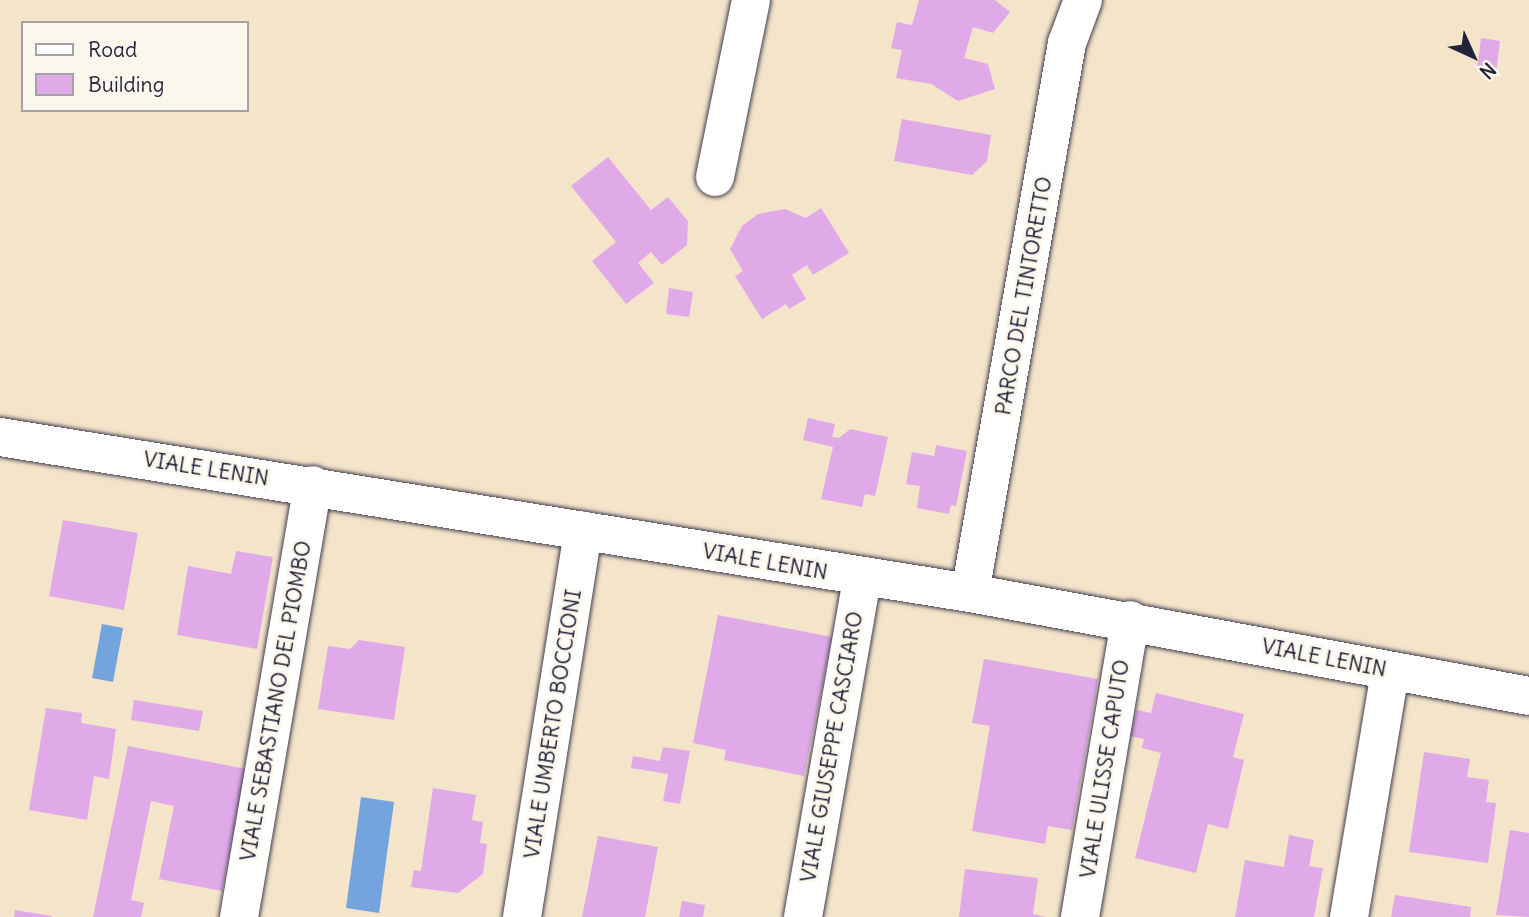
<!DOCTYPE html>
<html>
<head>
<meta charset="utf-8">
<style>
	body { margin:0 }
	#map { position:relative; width:1529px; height:917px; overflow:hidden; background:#f4e4ca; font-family:Delius,sans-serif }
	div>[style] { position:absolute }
	.water>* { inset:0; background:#73a4dd }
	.building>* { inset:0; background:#e0aae9 }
	.roads { filter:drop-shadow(0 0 2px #423f50) drop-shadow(0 0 2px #423f50) }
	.street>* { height:38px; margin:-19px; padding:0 19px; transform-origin:19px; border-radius:19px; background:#fff }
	span { translate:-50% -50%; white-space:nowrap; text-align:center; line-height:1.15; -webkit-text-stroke:6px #fbf7ec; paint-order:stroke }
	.street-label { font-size:21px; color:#22223b }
	.legend { position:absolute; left:21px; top:21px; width:228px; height:91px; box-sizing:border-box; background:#fbf7ec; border:2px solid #a4a2a5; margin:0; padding:9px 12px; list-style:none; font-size:21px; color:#22223b }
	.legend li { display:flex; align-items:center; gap:14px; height:35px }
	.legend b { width:35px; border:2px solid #a4a2a5 }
	.north { position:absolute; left:1438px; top:21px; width:70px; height:70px; -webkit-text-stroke:5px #fbf7ec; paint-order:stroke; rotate:135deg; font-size:19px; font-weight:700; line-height:28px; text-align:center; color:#22223b }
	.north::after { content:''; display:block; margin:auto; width:24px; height:32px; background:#22223b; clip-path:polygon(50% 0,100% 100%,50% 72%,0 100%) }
</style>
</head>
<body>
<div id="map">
	<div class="water">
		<i style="clip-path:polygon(102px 624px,123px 628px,113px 682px,92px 678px)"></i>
		<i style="clip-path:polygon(361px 797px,394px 802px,379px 913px,346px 908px)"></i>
	</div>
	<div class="building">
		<i style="clip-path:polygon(919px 0,995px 0,1010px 12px,993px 33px,973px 27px,964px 58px,988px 64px,995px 89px,958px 101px,931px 84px,896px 78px,902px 50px,891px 48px,897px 22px,912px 25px)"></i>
		<i style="clip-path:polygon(1481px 38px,1500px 41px,1496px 73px,1477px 71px)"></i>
		<i style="clip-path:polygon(902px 119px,991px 135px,987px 161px,972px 175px,894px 161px)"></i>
		<i style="clip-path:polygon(608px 157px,651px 210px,668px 197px,688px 221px,687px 245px,662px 265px,651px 252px,638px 263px,654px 283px,626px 304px,592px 261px,616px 242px,571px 186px)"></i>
		<i style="clip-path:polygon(821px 208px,849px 253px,813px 275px,807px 265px,792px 275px,806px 299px,789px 309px,786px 304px,762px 319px,735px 276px,743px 271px,730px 249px,742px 226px,758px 214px,785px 209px,806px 218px)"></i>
		<i style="clip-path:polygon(669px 288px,693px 292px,689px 317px,666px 314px)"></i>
		<i style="clip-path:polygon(808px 418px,835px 424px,832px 437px,839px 438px,850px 429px,888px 437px,875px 496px,865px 494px,862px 507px,821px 499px,833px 447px,803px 440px)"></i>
		<i style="clip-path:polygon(936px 445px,967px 451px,956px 506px,951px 505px,949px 514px,917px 508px,920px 486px,906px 484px,912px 452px,934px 456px)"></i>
		<i style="clip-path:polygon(63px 520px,138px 533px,124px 610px,49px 596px)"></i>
		<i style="clip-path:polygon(236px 551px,273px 557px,257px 649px,177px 635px,188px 566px,231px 574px)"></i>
		<i style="clip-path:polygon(718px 615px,832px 637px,804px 776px,724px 760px,726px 750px,693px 743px)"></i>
		<i style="clip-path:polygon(359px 640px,405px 647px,394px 720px,318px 709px,328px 646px,350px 649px)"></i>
		<i style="clip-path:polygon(984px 659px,1098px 679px,1072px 830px,1048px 826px,1045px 844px,972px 831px,990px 726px,972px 723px)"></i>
		<i style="clip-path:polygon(1156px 693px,1244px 714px,1233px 757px,1244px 760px,1228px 829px,1208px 824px,1196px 873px,1135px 858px,1161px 753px,1142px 748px,1144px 739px,1130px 736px,1137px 710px,1151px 713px)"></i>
		<i style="clip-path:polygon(134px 700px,203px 711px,199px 731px,131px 720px)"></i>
		<i style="clip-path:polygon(46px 708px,82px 713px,81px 723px,116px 729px,109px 779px,94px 776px,87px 820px,29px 810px)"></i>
		<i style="clip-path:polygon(128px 746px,246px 769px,222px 891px,159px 879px,174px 806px,151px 801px,131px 900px,144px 903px,141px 917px,93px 917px)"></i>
		<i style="clip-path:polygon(663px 747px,690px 751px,680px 804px,663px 801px,668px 774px,631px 768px,633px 756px,660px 761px)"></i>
		<i style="clip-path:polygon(1424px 752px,1470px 759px,1467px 777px,1489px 780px,1486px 802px,1496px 803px,1488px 863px,1409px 852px)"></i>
		<i style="clip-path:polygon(433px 788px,476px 795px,472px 820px,483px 822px,480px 843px,487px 844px,483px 874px,458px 893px,411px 887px,414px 870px,421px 871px)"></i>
		<i style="clip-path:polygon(1510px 830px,1529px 833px,1529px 917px,1496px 915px)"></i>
		<i style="clip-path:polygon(1289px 835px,1314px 840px,1309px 866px,1323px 868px,1314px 917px,1235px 917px,1245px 860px,1284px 867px)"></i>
		<i style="clip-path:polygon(598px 836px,658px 847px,645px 917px,582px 917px)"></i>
		<i style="clip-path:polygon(965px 869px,1038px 878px,1033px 914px,1046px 917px,959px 917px)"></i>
		<i style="clip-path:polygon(1395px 895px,1471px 907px,1470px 917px,1391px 917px)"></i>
		<i style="clip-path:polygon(682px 901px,705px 905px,703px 917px,679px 917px)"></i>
		<i style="clip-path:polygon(15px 910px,52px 916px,52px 917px,14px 917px)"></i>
	</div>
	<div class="roads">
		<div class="street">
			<i style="left:715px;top:177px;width:181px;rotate:-78.5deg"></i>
			<i style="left:0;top:437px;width:982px;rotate:9.14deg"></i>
			<i style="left:970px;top:593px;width:568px;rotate:10.44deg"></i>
			<i style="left:970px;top:593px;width:558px;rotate:-80deg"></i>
			<i style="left:1067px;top:43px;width:46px;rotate:-69.6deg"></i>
			<i style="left:239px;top:917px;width:438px;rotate:-80.3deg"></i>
			<i style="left:522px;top:917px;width:391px;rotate:-81deg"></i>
			<i style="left:803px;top:917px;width:344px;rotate:-80.1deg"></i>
			<i style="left:1080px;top:917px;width:301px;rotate:-80.4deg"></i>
			<i style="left:1349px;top:917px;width:249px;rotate:-80.5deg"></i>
		</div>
	</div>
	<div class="street-label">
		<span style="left:1024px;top:296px;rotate:-80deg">PARCO DEL TINTORETTO</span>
		<span style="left:206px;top:469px;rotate:9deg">VIALE LENIN</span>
		<span style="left:765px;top:562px;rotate:10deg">VIALE LENIN</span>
		<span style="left:1324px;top:658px;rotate:11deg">VIALE LENIN</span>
		<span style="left:276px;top:701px;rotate:-80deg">VIALE SEBASTIANO DEL PIOMBO</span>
		<span style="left:553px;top:724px;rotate:-81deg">VIALE UMBERTO BOCCIONI</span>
		<span style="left:832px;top:747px;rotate:-80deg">VIALE GIUSEPPE CASCIARO</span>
		<span style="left:1105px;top:769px;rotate:-81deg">VIALE ULISSE CAPUTO</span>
	</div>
	<ul class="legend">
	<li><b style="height:9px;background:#fff"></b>Road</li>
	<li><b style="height:19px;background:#e0aae9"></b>Building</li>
	</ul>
	<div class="north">N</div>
</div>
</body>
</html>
